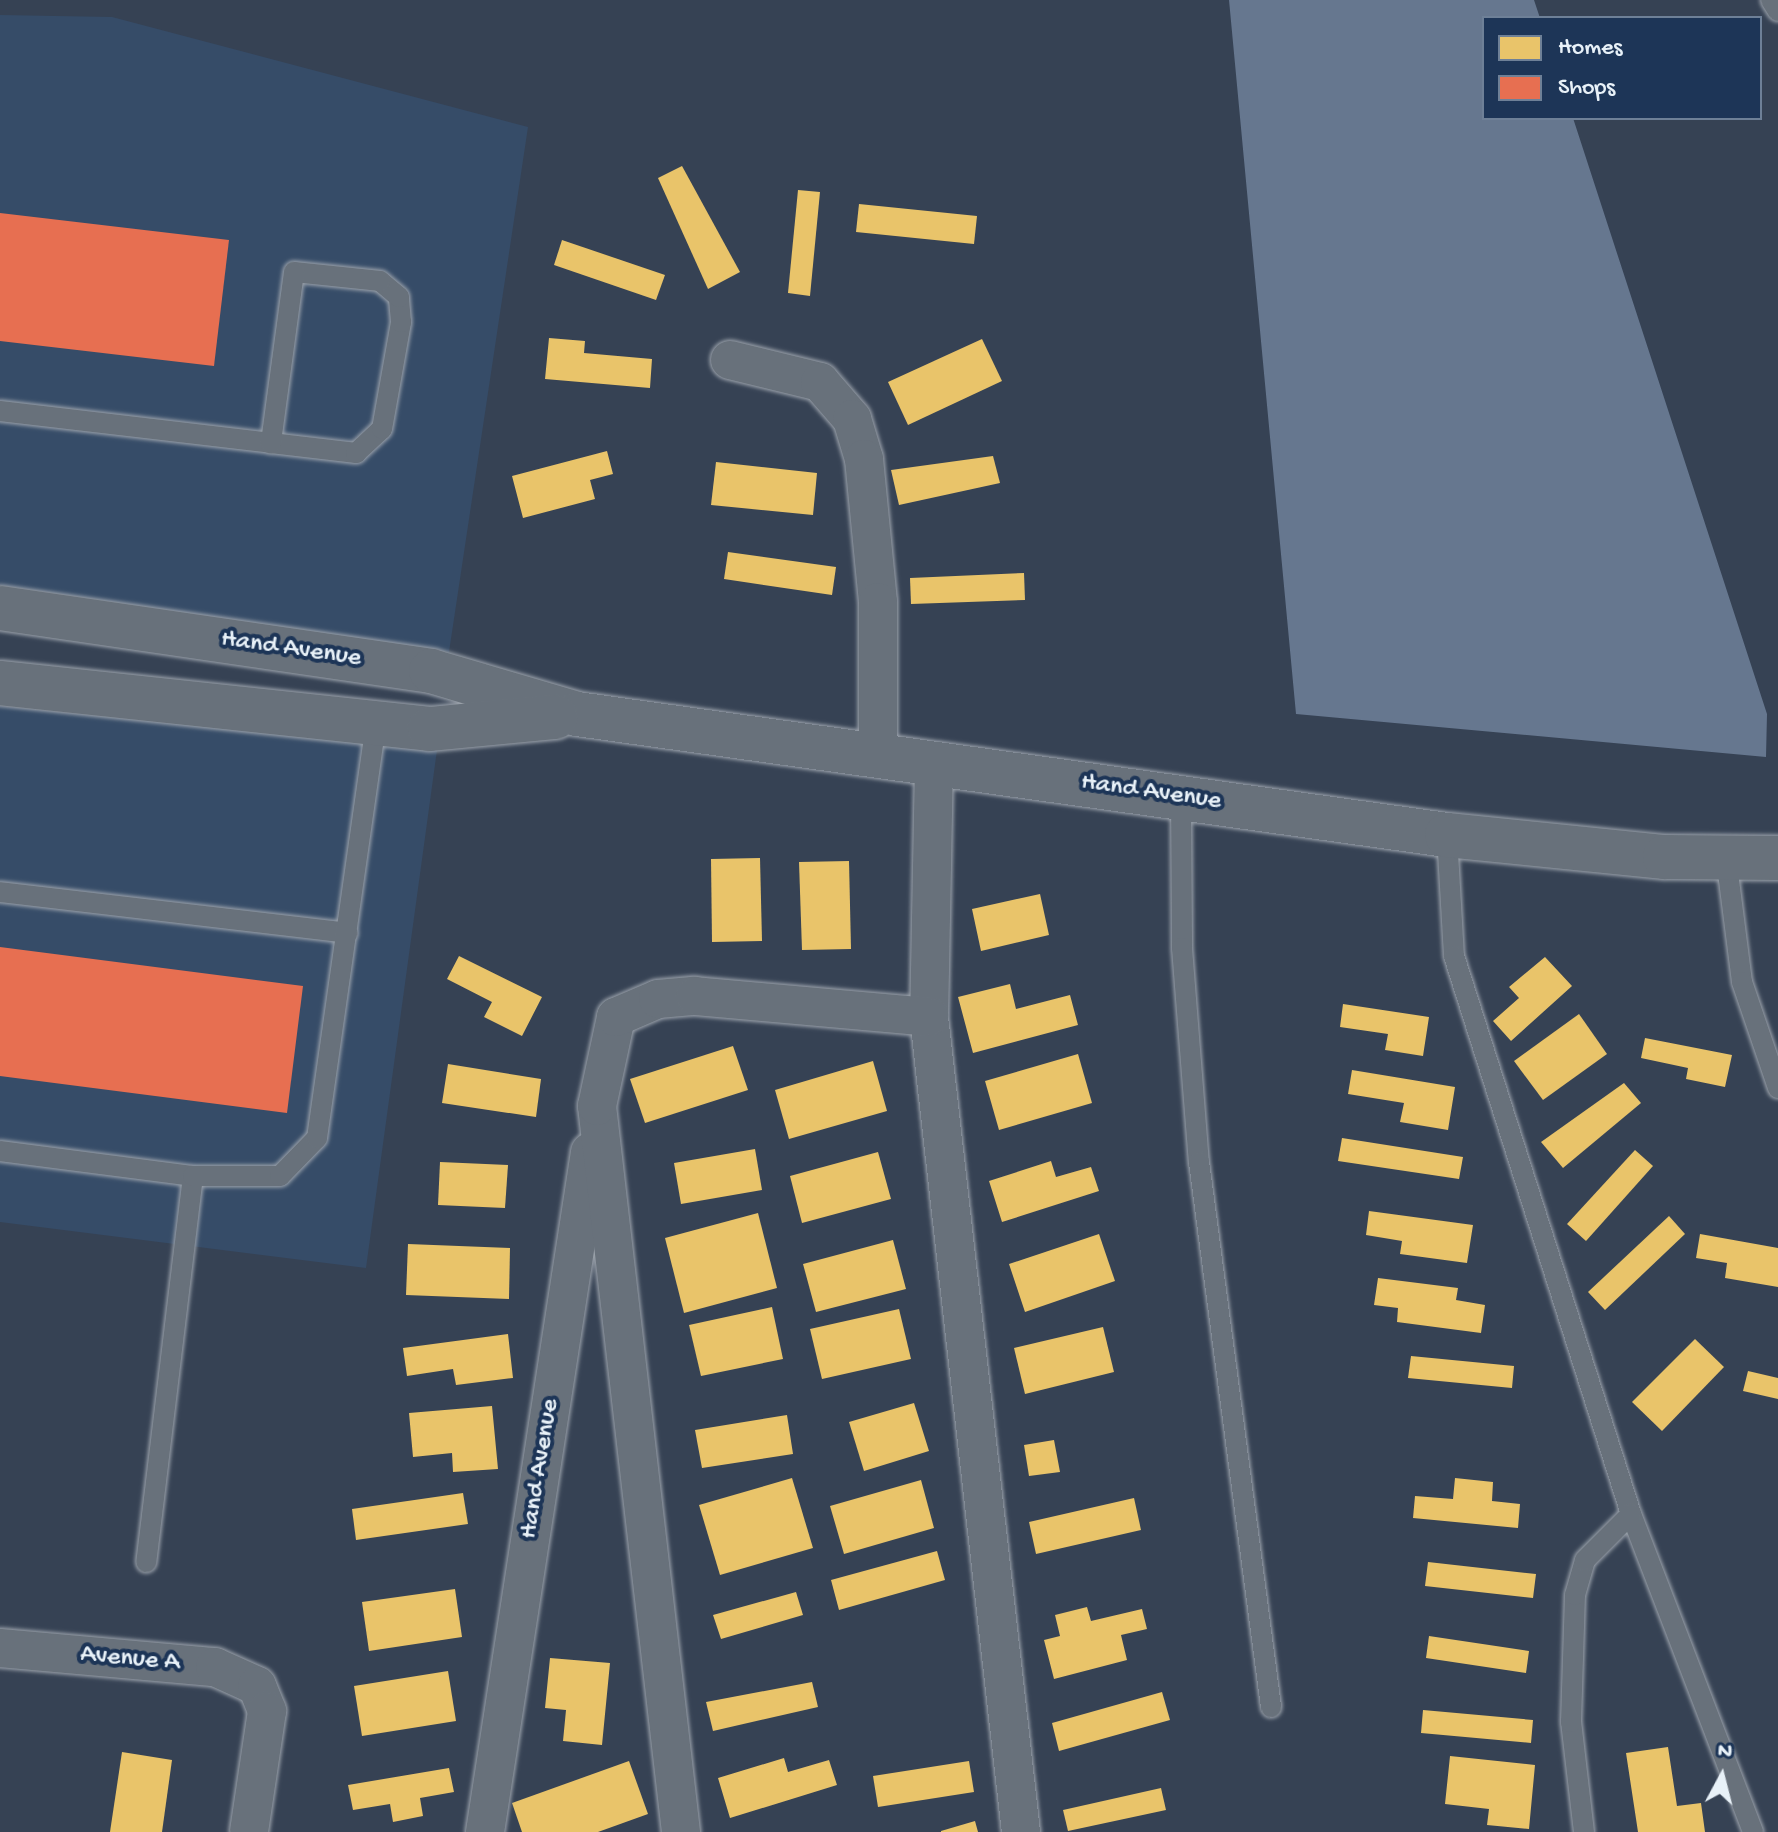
<!DOCTYPE html>
<html>
<head>
<meta charset="utf-8">
<style>
	body { margin:0 }
	#map { position:relative; width:1778px; height:1832px; overflow:hidden; background:#364254; font-family:"Gochi Hand",sans-serif }
	div>[style] { position:absolute }
	.built>* { inset:0; background:#364c68 }
	.water>* { inset:0; background:#66778f }
	.homes>* { inset:0; background:#e9c46a }
	.shops>* { inset:0; background:#e76f51 }
	.roads { filter:drop-shadow(0 0 2px #9ba2ab) drop-shadow(0 0 2px #9ba2ab) }
	.lane>* { height:20px; margin:-10px; padding:0 10px; transform-origin:10px; border-radius:10px; background:#68717b }
	.street>* { height:38px; margin:-19px; padding:0 19px; transform-origin:19px; border-radius:19px; background:#68717b }
	.secondary>* { height:44px; margin:-22px; padding:0 22px; transform-origin:22px; border-radius:22px; background:#68717b }
	span { translate:-50% -50%; white-space:nowrap; text-align:center; line-height:1.15; -webkit-text-stroke:8px #1d3557; paint-order:stroke }
	.street-label { font-size:26px; color:#e8f1f8 }
	.legend { position:absolute; left:1482px; top:16px; width:280px; height:104px; box-sizing:border-box; background:#1d3557; border:2px solid #6e8097; margin:0; padding:10px 14px; list-style:none; font-size:24px; color:#e8f1f8 }
	.legend li { display:flex; align-items:center; gap:16px; height:40px }
	.legend b { width:40px; border:2px solid #6e8097 }
	.north { position:absolute; left:1682px; top:1736px; width:80px; height:80px; -webkit-text-stroke:6px #1d3557; paint-order:stroke; rotate:7deg; font-size:22px; font-weight:700; line-height:32px; text-align:center; color:#e8f1f8 }
	.north::after { content:''; display:block; margin:auto; width:28px; height:36px; background:#e8f1f8; clip-path:polygon(50% 0,100% 100%,50% 72%,0 100%) }
</style>
</head>
<body>
<div id="map">
	<div class="built">
		<i style="clip-path:polygon(0 15px,112px 17px,528px 127px,449px 652px,0 585px)"></i>
		<i style="clip-path:polygon(0 706px,437px 750px,366px 1268px,0 1222px)"></i>
	</div>
	<div class="water">
		<i style="clip-path:polygon(1229px 0,1534px 0,1540px 18px,1484px 18px,1484px 118px,1573px 118px,1767px 714px,1766px 757px,1296px 714px)"></i>
	</div>
	<div class="homes">
		<i style="clip-path:polygon(682px 166px,740px 272px,708px 289px,658px 178px)"></i>
		<i style="clip-path:polygon(798px 190px,820px 192px,810px 296px,788px 293px)"></i>
		<i style="clip-path:polygon(859px 204px,977px 216px,974px 244px,856px 232px)"></i>
		<i style="clip-path:polygon(562px 240px,665px 275px,656px 300px,554px 265px)"></i>
		<i style="clip-path:polygon(549px 338px,585px 341px,584px 353px,652px 359px,650px 388px,545px 379px)"></i>
		<i style="clip-path:polygon(982px 339px,1002px 381px,908px 425px,888px 382px)"></i>
		<i style="clip-path:polygon(607px 451px,613px 474px,590px 480px,595px 499px,523px 518px,512px 476px)"></i>
		<i style="clip-path:polygon(993px 456px,1000px 483px,899px 505px,891px 470px)"></i>
		<i style="clip-path:polygon(716px 462px,817px 473px,813px 515px,711px 505px)"></i>
		<i style="clip-path:polygon(728px 552px,836px 567px,832px 595px,724px 579px)"></i>
		<i style="clip-path:polygon(1024px 573px,1025px 600px,911px 604px,910px 578px)"></i>
		<i style="clip-path:polygon(760px 858px,762px 941px,712px 942px,711px 859px)"></i>
		<i style="clip-path:polygon(849px 861px,851px 949px,802px 950px,799px 862px)"></i>
		<i style="clip-path:polygon(1040px 894px,1049px 935px,981px 951px,972px 909px)"></i>
		<i style="clip-path:polygon(459px 956px,542px 997px,522px 1036px,484px 1017px,492px 1002px,447px 979px)"></i>
		<i style="clip-path:polygon(1545px 957px,1572px 986px,1511px 1041px,1493px 1021px,1519px 998px,1509px 987px)"></i>
		<i style="clip-path:polygon(1010px 984px,1016px 1009px,1070px 995px,1078px 1025px,973px 1053px,958px 997px)"></i>
		<i style="clip-path:polygon(1343px 1004px,1429px 1017px,1423px 1056px,1385px 1050px,1388px 1034px,1340px 1027px)"></i>
		<i style="clip-path:polygon(1579px 1014px,1607px 1054px,1543px 1100px,1514px 1061px)"></i>
		<i style="clip-path:polygon(1645px 1038px,1732px 1055px,1725px 1087px,1686px 1079px,1688px 1068px,1641px 1058px)"></i>
		<i style="clip-path:polygon(733px 1046px,748px 1090px,645px 1123px,630px 1079px)"></i>
		<i style="clip-path:polygon(1078px 1054px,1092px 1103px,999px 1130px,985px 1081px)"></i>
		<i style="clip-path:polygon(873px 1061px,887px 1111px,789px 1139px,775px 1090px)"></i>
		<i style="clip-path:polygon(448px 1064px,541px 1079px,536px 1117px,442px 1103px)"></i>
		<i style="clip-path:polygon(1352px 1070px,1455px 1087px,1448px 1130px,1400px 1122px,1404px 1103px,1348px 1094px)"></i>
		<i style="clip-path:polygon(1624px 1083px,1641px 1103px,1563px 1168px,1541px 1142px)"></i>
		<i style="clip-path:polygon(1342px 1138px,1463px 1157px,1459px 1179px,1338px 1161px)"></i>
		<i style="clip-path:polygon(755px 1149px,762px 1190px,681px 1204px,674px 1163px)"></i>
		<i style="clip-path:polygon(1635px 1150px,1653px 1166px,1586px 1241px,1567px 1224px)"></i>
		<i style="clip-path:polygon(878px 1152px,891px 1199px,802px 1223px,790px 1176px)"></i>
		<i style="clip-path:polygon(1051px 1161px,1056px 1177px,1091px 1167px,1099px 1191px,1002px 1222px,989px 1181px)"></i>
		<i style="clip-path:polygon(440px 1162px,508px 1165px,505px 1208px,438px 1205px)"></i>
		<i style="clip-path:polygon(1369px 1211px,1473px 1225px,1467px 1263px,1400px 1254px,1402px 1241px,1366px 1235px)"></i>
		<i style="clip-path:polygon(758px 1213px,777px 1288px,684px 1313px,665px 1238px)"></i>
		<i style="clip-path:polygon(1669px 1216px,1685px 1234px,1605px 1310px,1588px 1292px)"></i>
		<i style="clip-path:polygon(1099px 1234px,1115px 1281px,1025px 1312px,1009px 1264px)"></i>
		<i style="clip-path:polygon(1700px 1234px,1778px 1248px,1778px 1287px,1725px 1278px,1727px 1263px,1696px 1258px)"></i>
		<i style="clip-path:polygon(893px 1240px,906px 1289px,816px 1312px,803px 1264px)"></i>
		<i style="clip-path:polygon(408px 1244px,510px 1248px,509px 1299px,406px 1295px)"></i>
		<i style="clip-path:polygon(1378px 1278px,1458px 1288px,1456px 1300px,1485px 1305px,1481px 1333px,1397px 1322px,1398px 1308px,1374px 1305px)"></i>
		<i style="clip-path:polygon(772px 1307px,783px 1359px,701px 1376px,689px 1325px)"></i>
		<i style="clip-path:polygon(899px 1309px,911px 1359px,822px 1379px,810px 1329px)"></i>
		<i style="clip-path:polygon(1103px 1327px,1114px 1372px,1025px 1394px,1014px 1348px)"></i>
		<i style="clip-path:polygon(508px 1334px,513px 1378px,456px 1385px,453px 1369px,407px 1376px,403px 1348px)"></i>
		<i style="clip-path:polygon(1695px 1339px,1724px 1367px,1662px 1431px,1632px 1402px)"></i>
		<i style="clip-path:polygon(1411px 1356px,1514px 1366px,1512px 1388px,1408px 1378px)"></i>
		<i style="clip-path:polygon(1748px 1371px,1778px 1378px,1778px 1399px,1743px 1391px)"></i>
		<i style="clip-path:polygon(914px 1403px,929px 1451px,864px 1471px,849px 1422px)"></i>
		<i style="clip-path:polygon(492px 1406px,498px 1469px,453px 1472px,452px 1453px,413px 1457px,409px 1413px)"></i>
		<i style="clip-path:polygon(787px 1415px,793px 1454px,702px 1468px,695px 1430px)"></i>
		<i style="clip-path:polygon(1054px 1440px,1060px 1472px,1029px 1476px,1024px 1445px)"></i>
		<i style="clip-path:polygon(792px 1478px,813px 1548px,720px 1575px,699px 1505px)"></i>
		<i style="clip-path:polygon(1455px 1478px,1493px 1482px,1492px 1501px,1520px 1504px,1518px 1528px,1413px 1518px,1415px 1496px,1453px 1499px)"></i>
		<i style="clip-path:polygon(921px 1480px,934px 1528px,844px 1554px,830px 1506px)"></i>
		<i style="clip-path:polygon(463px 1493px,468px 1524px,356px 1540px,352px 1509px)"></i>
		<i style="clip-path:polygon(1134px 1498px,1141px 1530px,1036px 1554px,1029px 1522px)"></i>
		<i style="clip-path:polygon(937px 1551px,945px 1580px,839px 1610px,831px 1580px)"></i>
		<i style="clip-path:polygon(1428px 1562px,1536px 1574px,1533px 1598px,1425px 1586px)"></i>
		<i style="clip-path:polygon(455px 1589px,462px 1637px,369px 1651px,362px 1602px)"></i>
		<i style="clip-path:polygon(796px 1592px,803px 1615px,721px 1639px,713px 1615px)"></i>
		<i style="clip-path:polygon(1087px 1607px,1091px 1621px,1142px 1609px,1147px 1629px,1121px 1635px,1127px 1660px,1054px 1679px,1044px 1640px,1060px 1636px,1055px 1615px)"></i>
		<i style="clip-path:polygon(1429px 1636px,1529px 1651px,1526px 1673px,1426px 1658px)"></i>
		<i style="clip-path:polygon(550px 1658px,610px 1663px,602px 1745px,563px 1741px,566px 1710px,545px 1708px)"></i>
		<i style="clip-path:polygon(448px 1671px,456px 1721px,362px 1736px,354px 1686px)"></i>
		<i style="clip-path:polygon(812px 1682px,818px 1707px,713px 1731px,706px 1702px)"></i>
		<i style="clip-path:polygon(1162px 1692px,1170px 1720px,1059px 1751px,1052px 1723px)"></i>
		<i style="clip-path:polygon(1423px 1710px,1533px 1720px,1531px 1743px,1421px 1733px)"></i>
		<i style="clip-path:polygon(1668px 1747px,1677px 1806px,1701px 1803px,1705px 1832px,1638px 1832px,1626px 1753px)"></i>
		<i style="clip-path:polygon(122px 1752px,172px 1760px,162px 1832px,110px 1832px)"></i>
		<i style="clip-path:polygon(1450px 1756px,1535px 1765px,1529px 1829px,1487px 1825px,1489px 1809px,1445px 1804px)"></i>
		<i style="clip-path:polygon(784px 1758px,788px 1772px,829px 1760px,837px 1785px,730px 1818px,718px 1778px)"></i>
		<i style="clip-path:polygon(629px 1761px,648px 1814px,598px 1832px,522px 1832px,512px 1803px)"></i>
		<i style="clip-path:polygon(969px 1761px,974px 1792px,878px 1807px,873px 1776px)"></i>
		<i style="clip-path:polygon(449px 1768px,454px 1792px,420px 1798px,423px 1816px,393px 1822px,390px 1804px,353px 1810px,348px 1785px)"></i>
		<i style="clip-path:polygon(1161px 1788px,1166px 1810px,1068px 1831px,1063px 1810px)"></i>
		<i style="clip-path:polygon(975px 1821px,978px 1832px,941px 1832px,941px 1831px)"></i>
	</div>
	<div class="shops">
		<i style="clip-path:polygon(0 213px,229px 240px,214px 366px,0 341px)"></i>
		<i style="clip-path:polygon(0 947px,303px 986px,287px 1113px,0 1076px)"></i>
	</div>
	<div class="roads">
		<div class="lane">
			<i style="left:1771px;top:0;width:13px;rotate:58deg"></i>
			<i style="left:0;top:411px;width:273px;rotate:6.7deg"></i>
			<i style="left:271px;top:443px;width:86px;rotate:6.7deg"></i>
			<i style="left:356px;top:453px;width:35px;rotate:-43deg"></i>
			<i style="left:382px;top:429px;width:109px;rotate:-79.9deg"></i>
			<i style="left:401px;top:322px;width:25px;rotate:-95deg"></i>
			<i style="left:399px;top:297px;width:25px;rotate:-140deg"></i>
			<i style="left:380px;top:281px;width:86px;rotate:-174deg"></i>
			<i style="left:294px;top:272px;width:173px;rotate:97.7deg"></i>
			<i style="left:1181px;top:797px;width:151px;rotate:89.6deg"></i>
			<i style="left:1182px;top:948px;width:215px;rotate:85.5deg"></i>
			<i style="left:1199px;top:1162px;width:550px;rotate:82.47deg"></i>
			<i style="left:1447px;top:835px;width:121px;rotate:86.7deg"></i>
			<i style="left:1454px;top:956px;width:585px;rotate:72.4deg"></i>
			<i style="left:1631px;top:1514px;width:341px;rotate:69deg"></i>
			<i style="left:1726px;top:857px;width:126px;rotate:82.7deg"></i>
			<i style="left:1742px;top:982px;width:112px;rotate:71.2deg"></i>
			<i style="left:0;top:892px;width:350px;rotate:6.7deg"></i>
			<i style="left:0;top:1151px;width:195px;rotate:7.4deg"></i>
			<i style="left:193px;top:1176px;width:389px;rotate:96.9deg"></i>
			<i style="left:193px;top:1176px;width:87px"></i>
			<i style="left:280px;top:1176px;width:53px;rotate:-45.8deg"></i>
			<i style="left:317px;top:1138px;width:419px;rotate:-81.9deg"></i>
			<i style="left:1584px;top:1832px;width:111px;rotate:-96.7deg"></i>
			<i style="left:1571px;top:1722px;width:127px;rotate:-88.2deg"></i>
			<i style="left:1575px;top:1595px;width:36px;rotate:-74deg"></i>
			<i style="left:1585px;top:1560px;width:65px;rotate:-45deg"></i>
		</div>
		<div class="street">
			<i style="left:730px;top:360px;width:93px;rotate:13.7deg"></i>
			<i style="left:820px;top:382px;width:49px;rotate:49.1deg"></i>
			<i style="left:852px;top:419px;width:42px;rotate:73.3deg"></i>
			<i style="left:864px;top:459px;width:144px;rotate:84.4deg"></i>
			<i style="left:878px;top:602px;width:153px;rotate:90deg"></i>
			<i style="left:934px;top:762px;width:255px;rotate:91.1deg"></i>
			<i style="left:929px;top:1017px;width:820px;rotate:83.56deg"></i>
			<i style="left:0;top:1648px;width:216px;rotate:5.1deg"></i>
			<i style="left:215px;top:1667px;width:46px;rotate:24.3deg"></i>
			<i style="left:257px;top:1686px;width:27px;rotate:68deg"></i>
			<i style="left:267px;top:1711px;width:122px;rotate:98.5deg"></i>
			<i style="left:485px;top:1832px;width:688px;rotate:-81.22deg"></i>
			<i style="left:681px;top:1832px;width:731px;rotate:-96.6deg"></i>
			<i style="left:597px;top:1106px;width:91px;rotate:-77.9deg"></i>
			<i style="left:616px;top:1017px;width:46px;rotate:-23.2deg"></i>
			<i style="left:658px;top:999px;width:37px;rotate:-5deg"></i>
			<i style="left:695px;top:996px;width:235px;rotate:5.1deg"></i>
		</div>
		<div class="secondary">
			<i style="left:0;top:608px;width:436px;rotate:8.3deg"></i>
			<i style="left:431px;top:671px;width:152px;rotate:16.4deg"></i>
			<i style="left:577px;top:714px;width:878px;rotate:7.92deg"></i>
			<i style="left:1447px;top:835px;width:219px;rotate:5.8deg"></i>
			<i style="left:1665px;top:857px;width:113px;rotate:0.5deg"></i>
			<i style="left:0;top:683px;width:432px;rotate:6.1deg"></i>
			<i style="left:430px;top:729px;width:126px;rotate:-5.5deg"></i>
		</div>
	</div>
	<div class="street-label">
		<span style="left:291px;top:650px;rotate:8deg">Hand Avenue</span>
		<span style="left:1151px;top:793px;rotate:8deg">Hand Avenue</span>
		<span style="left:541px;top:1469px;rotate:-81deg">Hand Avenue</span>
		<span style="left:130px;top:1660px;rotate:5deg">Avenue A</span>
	</div>
	<ul class="legend">
	<li><b style="height:22px;background:#e9c46a"></b>Homes</li>
	<li><b style="height:22px;background:#e76f51"></b>Shops</li>
	</ul>
	<div class="north">N</div>
</div>
</body>
</html>
